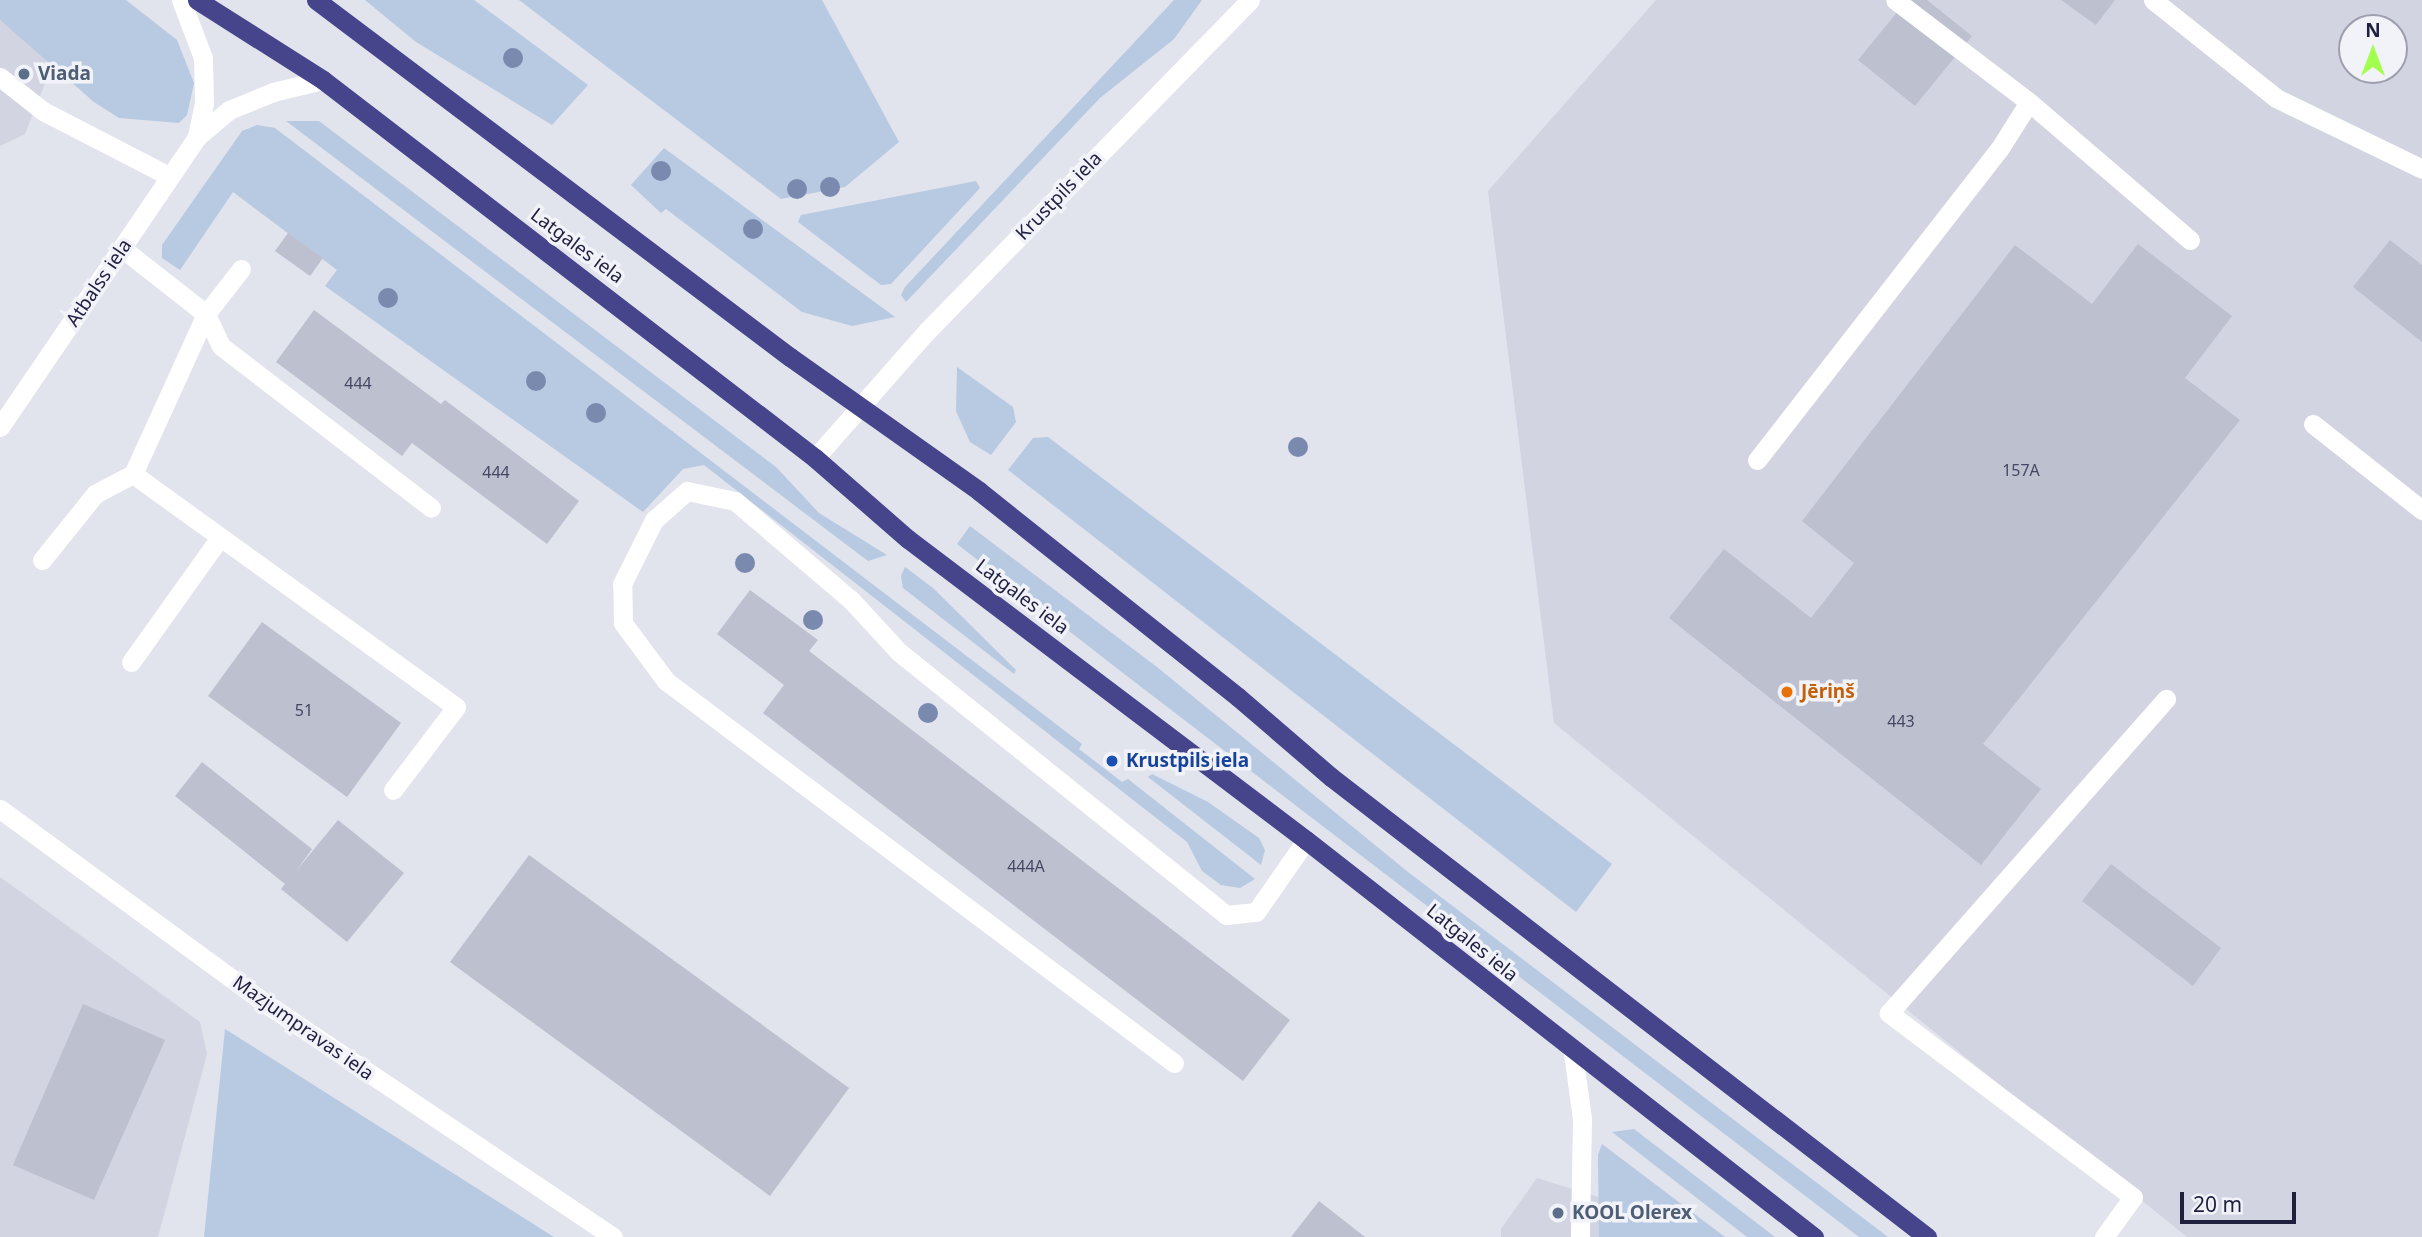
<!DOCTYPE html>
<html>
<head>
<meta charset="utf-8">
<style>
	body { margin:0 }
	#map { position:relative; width:2422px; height:1237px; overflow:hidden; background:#e1e3ed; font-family:"Noto Sans",sans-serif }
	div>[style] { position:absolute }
	.built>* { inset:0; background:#d2d4e1 }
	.green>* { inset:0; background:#b7cae1 }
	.building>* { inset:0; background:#bdc0ce }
	.service>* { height:19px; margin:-9.5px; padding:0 9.5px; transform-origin:9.5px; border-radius:9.5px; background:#fff }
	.minor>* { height:19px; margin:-9.5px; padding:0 9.5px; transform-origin:9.5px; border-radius:9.5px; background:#fff }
	.tertiary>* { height:19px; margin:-9.5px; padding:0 9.5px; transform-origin:9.5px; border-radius:9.5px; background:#fff }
	.trunk>* { height:19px; margin:-9.5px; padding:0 9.5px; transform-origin:9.5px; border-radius:9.5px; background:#46448b }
	.trees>* { width:20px; height:20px; margin:-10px; border-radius:50%; background:#7a8aae }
	.dots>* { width:19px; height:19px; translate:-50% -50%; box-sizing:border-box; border:4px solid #f2f3f9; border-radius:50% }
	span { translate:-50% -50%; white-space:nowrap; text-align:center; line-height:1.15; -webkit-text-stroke:7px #f2f3f9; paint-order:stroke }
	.number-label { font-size:16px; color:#464764 }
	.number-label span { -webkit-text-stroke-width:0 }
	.service-label { font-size:19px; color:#4e5e75; font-weight:700 }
	.left { translate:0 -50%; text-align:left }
	.street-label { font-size:19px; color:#1f1f40 }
	.food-label { font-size:19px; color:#c56008; font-weight:700 }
	.transit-label { font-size:19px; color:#164399; font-weight:700 }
	.north { position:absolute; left:2338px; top:14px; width:70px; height:70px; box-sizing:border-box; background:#f2f3f9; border:2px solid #9e9eaf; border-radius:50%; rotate:0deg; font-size:19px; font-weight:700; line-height:28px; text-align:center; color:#1f1f40 }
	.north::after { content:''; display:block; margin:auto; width:24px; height:32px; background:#a3ff4d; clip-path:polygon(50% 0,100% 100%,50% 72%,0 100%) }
	.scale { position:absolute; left:2180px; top:1192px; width:116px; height:32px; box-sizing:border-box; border:4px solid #1f1f40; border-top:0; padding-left:9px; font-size:21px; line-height:24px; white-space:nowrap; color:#1f1f40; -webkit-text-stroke:5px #f2f3f9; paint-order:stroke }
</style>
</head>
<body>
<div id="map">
	<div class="built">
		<i style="clip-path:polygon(evenodd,1656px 0,2422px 0,2422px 1237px,2187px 1237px,1554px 723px,1488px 191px,1656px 0,2352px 28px,2394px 28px,2394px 70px,2352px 70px,2352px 28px)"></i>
		<i style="clip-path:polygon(0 20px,53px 63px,25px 134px,0 146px)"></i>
		<i style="clip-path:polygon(0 877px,200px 1022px,207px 1054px,158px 1237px,0 1237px)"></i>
		<i style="clip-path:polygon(1537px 1178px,1602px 1198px,1606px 1237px,1501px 1237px,1501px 1229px)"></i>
	</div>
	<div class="green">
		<i style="clip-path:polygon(0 0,126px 0,177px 40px,194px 83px,187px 115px,179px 123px,119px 118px,94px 102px,0 20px)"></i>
		<i style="clip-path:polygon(365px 0,474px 0,588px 85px,552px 125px,416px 42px)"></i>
		<i style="clip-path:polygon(519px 0,822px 0,899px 142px,845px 187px,781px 199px)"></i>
		<i style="clip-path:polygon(1174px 0,1202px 0,1174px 39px,1100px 98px,906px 302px,901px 295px,905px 287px)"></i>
		<i style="clip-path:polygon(286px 121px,319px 121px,776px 467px,819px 513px,887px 555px,868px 561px)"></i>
		<i style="clip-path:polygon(257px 125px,275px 128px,1082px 744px,1079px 749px,1122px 782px,1128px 779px,1255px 879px,1240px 888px,1221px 885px,1202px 871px,1187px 842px,704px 465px,683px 469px,643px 512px,325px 286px,337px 270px,233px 192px,180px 270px,162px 258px,162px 245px,242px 131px)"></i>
		<i style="clip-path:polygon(664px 148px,895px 317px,852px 326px,802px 312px,666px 209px,661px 213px,631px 185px)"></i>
		<i style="clip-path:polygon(976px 181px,980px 188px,891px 284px,881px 285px,798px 222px,801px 215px)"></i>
		<i style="clip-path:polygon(957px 367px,1013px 407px,1016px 422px,991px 455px,970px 442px,956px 411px)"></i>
		<i style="clip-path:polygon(1048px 437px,1612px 864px,1576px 912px,1008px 470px,1033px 438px)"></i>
		<i style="clip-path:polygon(970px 526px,1157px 667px,1408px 872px,1888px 1237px,1859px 1237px,1123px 673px,957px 544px)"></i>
		<i style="clip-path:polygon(905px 567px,933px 588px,1016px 670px,1014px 674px,903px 588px,901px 576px)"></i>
		<i style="clip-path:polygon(1152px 774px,1208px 802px,1259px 838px,1265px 850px,1261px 865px,1148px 777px)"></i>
		<i style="clip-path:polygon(225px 1029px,554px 1237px,204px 1237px)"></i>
		<i style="clip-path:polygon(1634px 1129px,1775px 1237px,1747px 1237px,1612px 1132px)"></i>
		<i style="clip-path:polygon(1602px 1144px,1725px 1237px,1599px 1237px,1598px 1155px)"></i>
	</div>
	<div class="building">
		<i style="clip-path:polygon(1907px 0,1927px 0,1972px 36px,1915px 106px,1858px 60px)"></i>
		<i style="clip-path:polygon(2061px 0,2115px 0,2096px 25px)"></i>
		<i style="clip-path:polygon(288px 233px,323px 258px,310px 276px,275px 251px)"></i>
		<i style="clip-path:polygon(2390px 240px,2422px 265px,2422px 342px,2353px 287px)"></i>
		<i style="clip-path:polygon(2138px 244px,2232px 316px,2185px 378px,2240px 420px,1983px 744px,2041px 789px,1981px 865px,1669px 618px,1724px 549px,1811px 618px,1854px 563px,1802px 521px,2015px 245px,2092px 304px)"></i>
		<i style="clip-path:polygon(314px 310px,441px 404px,445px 400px,579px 501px,547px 544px,412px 443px,402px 456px,276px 362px)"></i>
		<i style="clip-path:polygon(750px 590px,818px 640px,809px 651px,1290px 1020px,1243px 1081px,763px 713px,784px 685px,717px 634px)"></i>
		<i style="clip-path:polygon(262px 622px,401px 723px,347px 797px,208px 696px)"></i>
		<i style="clip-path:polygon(202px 762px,312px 849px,296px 871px,338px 820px,404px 873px,347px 942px,281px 889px,285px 884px,175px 796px)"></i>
		<i style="clip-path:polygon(529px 855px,849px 1088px,770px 1196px,450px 962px)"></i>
		<i style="clip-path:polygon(2111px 864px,2221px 948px,2193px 986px,2082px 901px)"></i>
		<i style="clip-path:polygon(83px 1004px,165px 1040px,94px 1200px,13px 1165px)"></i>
		<i style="clip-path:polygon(1319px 1201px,1365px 1237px,1291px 1237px)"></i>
	</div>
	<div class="service">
		<i style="left:2153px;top:0;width:157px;rotate:38.5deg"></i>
		<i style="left:2276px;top:98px;width:162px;rotate:25.9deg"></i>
		<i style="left:0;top:77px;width:55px;rotate:38.3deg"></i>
		<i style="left:43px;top:111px;width:142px;rotate:27.3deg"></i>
		<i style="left:2029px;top:102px;width:212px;rotate:40.6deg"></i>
		<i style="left:123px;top:249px;width:105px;rotate:38.1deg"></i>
		<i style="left:206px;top:314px;width:35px;rotate:65deg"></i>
		<i style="left:221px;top:346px;width:265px;rotate:37.6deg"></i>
		<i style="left:241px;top:269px;width:57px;rotate:127.9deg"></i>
		<i style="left:206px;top:314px;width:176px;rotate:114.5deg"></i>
		<i style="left:133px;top:474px;width:398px;rotate:35.8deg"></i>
		<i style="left:456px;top:707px;width:104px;rotate:127.2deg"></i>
		<i style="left:2313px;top:424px;width:139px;rotate:38.3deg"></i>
		<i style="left:1757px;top:460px;width:395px;rotate:-52.1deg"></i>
		<i style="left:2000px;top:148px;width:54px;rotate:-57.8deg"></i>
		<i style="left:2029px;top:102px;width:168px;rotate:-142.7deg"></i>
		<i style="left:42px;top:560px;width:85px;rotate:-51.2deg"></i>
		<i style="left:95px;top:494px;width:43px;rotate:-27.8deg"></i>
		<i style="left:131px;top:662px;width:153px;rotate:-54.5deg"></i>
		<i style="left:1573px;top:1053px;width:67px;rotate:82.2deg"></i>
		<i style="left:1582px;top:1119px;width:118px;rotate:91deg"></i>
		<i style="left:1174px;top:1063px;width:636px;rotate:-143.06deg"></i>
		<i style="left:666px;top:681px;width:72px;rotate:-126.6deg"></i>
		<i style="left:623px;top:623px;width:39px;rotate:-91deg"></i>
		<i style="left:622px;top:584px;width:72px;rotate:-63.4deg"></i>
		<i style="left:654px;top:520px;width:44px;rotate:-41.3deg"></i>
		<i style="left:687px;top:491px;width:49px;rotate:11.8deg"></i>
		<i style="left:735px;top:501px;width:153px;rotate:40.5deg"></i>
		<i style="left:851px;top:600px;width:71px;rotate:47.3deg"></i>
		<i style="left:899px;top:652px;width:420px;rotate:38.8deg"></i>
		<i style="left:1226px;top:915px;width:30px;rotate:-6deg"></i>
		<i style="left:1256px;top:912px;width:88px;rotate:-55.2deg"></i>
		<i style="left:2104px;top:1237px;width:49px;rotate:-54.1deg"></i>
		<i style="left:2133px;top:1197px;width:306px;rotate:-143deg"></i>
		<i style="left:1889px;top:1013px;width:419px;rotate:-48.6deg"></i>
	</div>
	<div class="minor">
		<i style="left:181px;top:0;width:62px;rotate:69.2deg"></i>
		<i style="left:203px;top:58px;width:45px;rotate:88.7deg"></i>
		<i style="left:204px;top:103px;width:35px;rotate:102deg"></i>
		<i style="left:0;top:427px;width:351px;rotate:-55.8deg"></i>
		<i style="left:197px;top:137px;width:42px;rotate:-40.2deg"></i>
		<i style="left:229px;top:110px;width:48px;rotate:-22.2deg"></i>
		<i style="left:273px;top:92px;width:51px;rotate:-13.5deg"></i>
		<i style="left:0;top:809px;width:336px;rotate:36.2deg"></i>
		<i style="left:271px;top:1007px;width:412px;rotate:33.9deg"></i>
	</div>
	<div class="tertiary">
		<i style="left:815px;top:458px;width:171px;rotate:-48.6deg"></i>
		<i style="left:928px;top:330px;width:461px;rotate:-45.7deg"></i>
	</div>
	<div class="trunk">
		<i style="left:197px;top:0;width:149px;rotate:32.4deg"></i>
		<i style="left:323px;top:80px;width:620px;rotate:37.53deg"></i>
		<i style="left:815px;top:458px;width:123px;rotate:41.1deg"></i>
		<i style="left:908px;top:539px;width:499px;rotate:37.1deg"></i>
		<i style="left:1306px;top:840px;width:645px;rotate:38.01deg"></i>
		<i style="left:316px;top:0;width:593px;rotate:36.99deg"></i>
		<i style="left:790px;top:357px;width:232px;rotate:35.3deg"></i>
		<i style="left:979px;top:491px;width:331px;rotate:38.5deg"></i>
		<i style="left:1238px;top:697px;width:123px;rotate:40.7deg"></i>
		<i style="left:1331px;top:777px;width:753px;rotate:37.66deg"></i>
	</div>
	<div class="trees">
		<i style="left:513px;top:58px"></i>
		<i style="left:661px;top:171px"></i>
		<i style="left:830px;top:187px"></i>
		<i style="left:797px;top:189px"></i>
		<i style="left:753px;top:229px"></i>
		<i style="left:388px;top:298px"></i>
		<i style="left:536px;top:381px"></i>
		<i style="left:596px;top:413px"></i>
		<i style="left:1298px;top:447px"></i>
		<i style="left:745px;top:563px"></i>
		<i style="left:813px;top:620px"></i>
		<i style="left:928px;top:713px"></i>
	</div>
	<div class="dots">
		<i style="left:24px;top:74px;background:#5c6f8a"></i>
		<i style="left:1787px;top:692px;background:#e8710a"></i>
		<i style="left:1112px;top:761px;background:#1a4fb4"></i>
		<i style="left:1558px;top:1213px;background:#5c6f8a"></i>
	</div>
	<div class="number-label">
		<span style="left:358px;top:383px">444</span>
		<span style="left:2021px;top:470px">157A</span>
		<span style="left:496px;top:472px">444</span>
		<span style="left:304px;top:710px">51</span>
		<span style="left:1901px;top:721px">443</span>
		<span style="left:1026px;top:866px">444A</span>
	</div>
	<div class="service-label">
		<span class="left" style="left:38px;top:74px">Viada</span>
		<span class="left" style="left:1572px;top:1213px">KOOL Olerex</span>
	</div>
	<div class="street-label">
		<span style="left:1059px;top:196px;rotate:-46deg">Krustpils iela</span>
		<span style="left:577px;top:246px;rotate:37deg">Latgales iela</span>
		<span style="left:99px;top:283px;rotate:-56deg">Atbalss iela</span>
		<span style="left:1022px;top:597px;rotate:37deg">Latgales iela</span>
		<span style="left:1472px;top:943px;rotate:39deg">Latgales iela</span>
		<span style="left:303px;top:1028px;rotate:35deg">Mazjumpravas iela</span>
	</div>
	<div class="food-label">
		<span class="left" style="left:1801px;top:692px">Jēriņš</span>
	</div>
	<div class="transit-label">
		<span class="left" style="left:1126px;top:761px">Krustpils iela</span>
	</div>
	<div class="north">N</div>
	<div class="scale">20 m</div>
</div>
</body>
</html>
